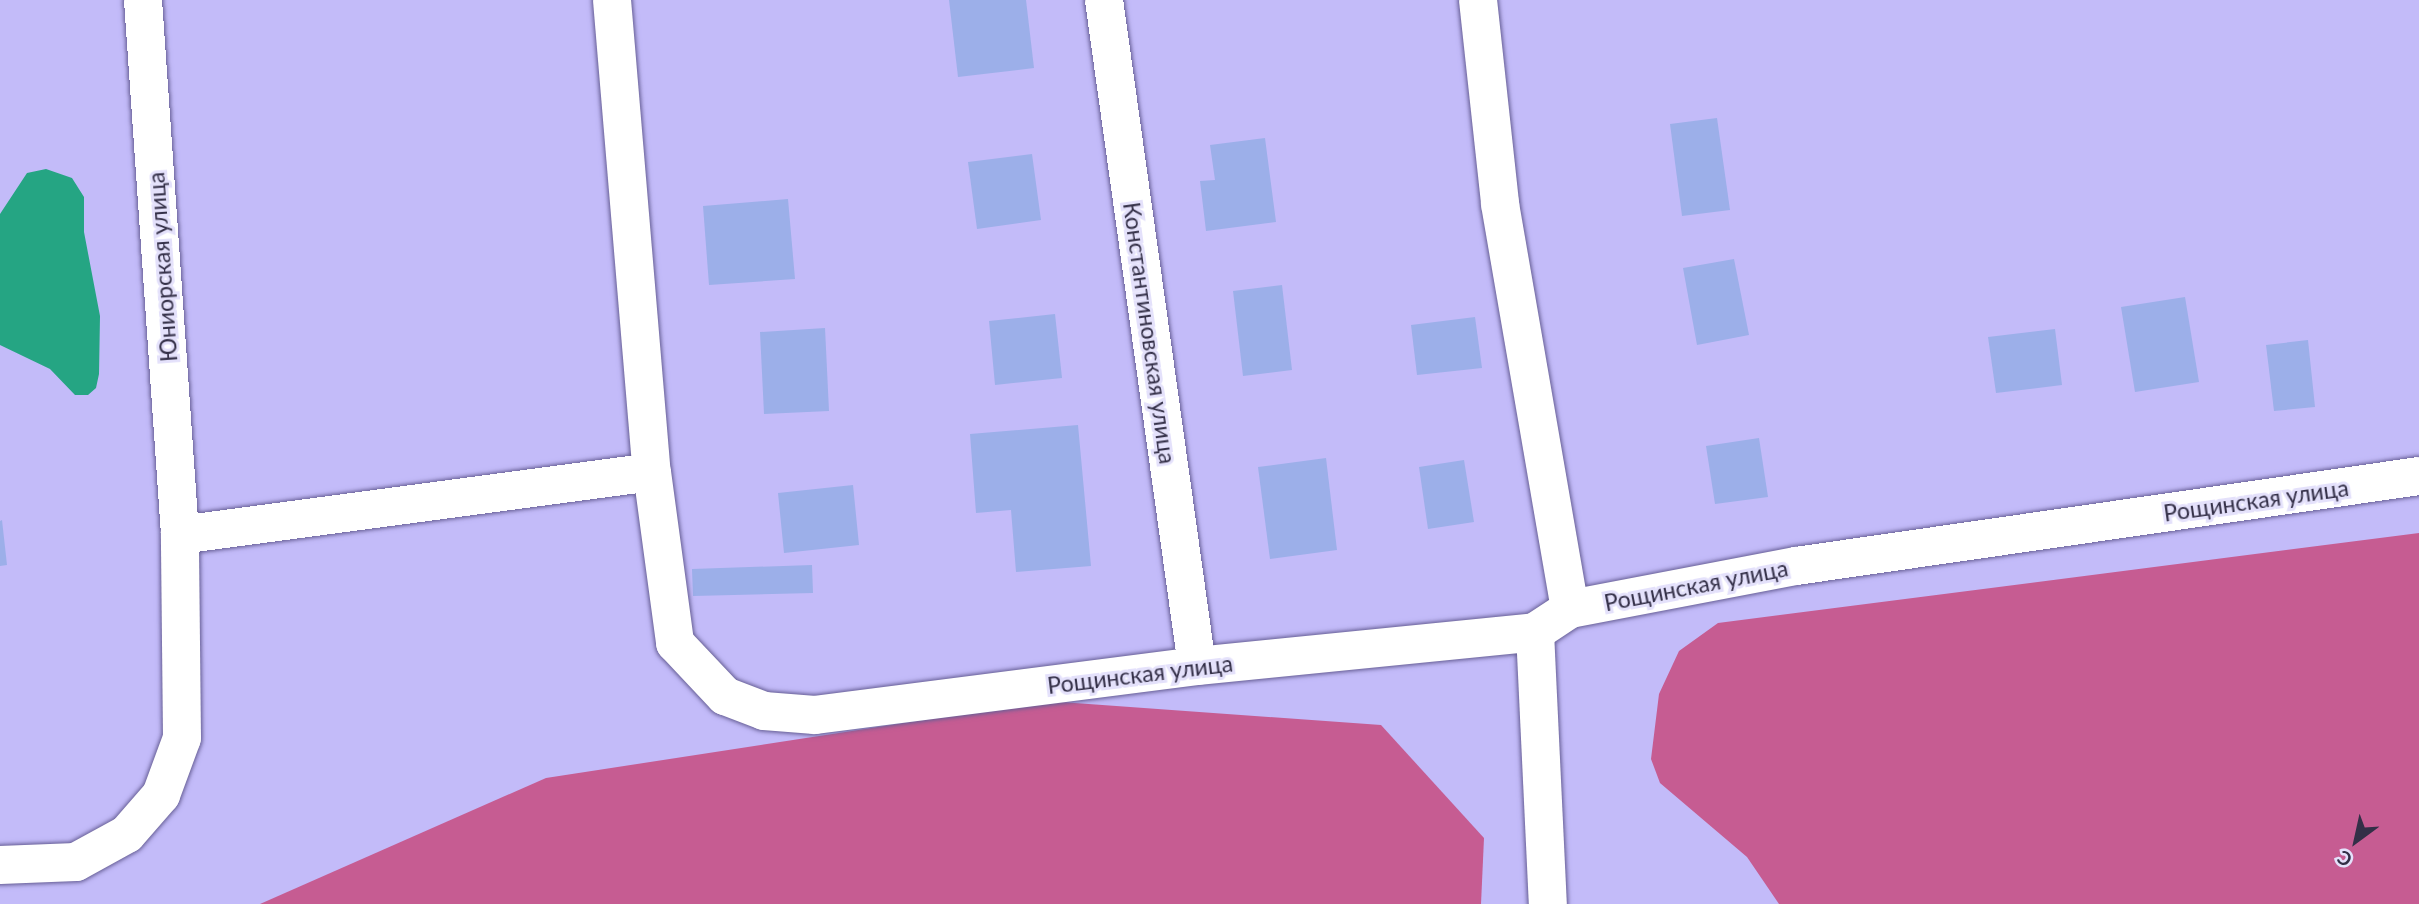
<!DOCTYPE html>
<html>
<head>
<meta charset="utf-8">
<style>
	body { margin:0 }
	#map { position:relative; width:2419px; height:904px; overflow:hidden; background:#c3bbf9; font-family:Lato,sans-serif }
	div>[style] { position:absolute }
	.forest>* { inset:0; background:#c65c92 }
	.water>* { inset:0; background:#25a583 }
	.building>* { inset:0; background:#9cafe9 }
	.roads { filter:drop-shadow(0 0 2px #675f96) drop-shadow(0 0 2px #675f96) }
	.minor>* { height:38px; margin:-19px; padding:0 19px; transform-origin:19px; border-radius:19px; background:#fff }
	span { translate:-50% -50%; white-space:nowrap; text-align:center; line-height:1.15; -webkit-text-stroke:6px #e4e1fb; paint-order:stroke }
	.street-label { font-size:23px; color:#332f47 }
	.north { position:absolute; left:2321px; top:806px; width:70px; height:70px; -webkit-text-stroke:5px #e4e1fb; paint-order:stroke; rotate:213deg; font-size:19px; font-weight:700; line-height:28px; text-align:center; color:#332f47 }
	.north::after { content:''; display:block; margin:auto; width:24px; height:32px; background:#332f47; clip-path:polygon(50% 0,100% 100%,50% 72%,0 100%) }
</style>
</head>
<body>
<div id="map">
	<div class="forest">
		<i style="clip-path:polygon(2419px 533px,2419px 904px,1779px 904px,1747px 857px,1660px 783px,1651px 759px,1659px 694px,1679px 651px,1718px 623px)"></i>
		<i style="clip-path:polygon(1047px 701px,1381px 725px,1484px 838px,1481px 904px,260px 904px,546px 778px)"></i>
	</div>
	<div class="water">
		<i style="clip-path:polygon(46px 169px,72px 178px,84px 197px,84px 232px,100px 316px,99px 374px,96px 388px,88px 395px,75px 395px,50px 369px,0 345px,0 214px,27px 173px)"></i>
	</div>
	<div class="building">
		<i style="clip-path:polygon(949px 0,1026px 0,1034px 68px,958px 77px)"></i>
		<i style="clip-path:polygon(1717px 118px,1730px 210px,1682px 216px,1670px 124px)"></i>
		<i style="clip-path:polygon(1265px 138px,1276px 222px,1206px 231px,1200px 181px,1215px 180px,1210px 145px)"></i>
		<i style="clip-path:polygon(1032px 154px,1041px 220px,977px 229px,968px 162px)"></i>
		<i style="clip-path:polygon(788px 199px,795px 279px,709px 285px,703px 206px)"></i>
		<i style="clip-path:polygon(1734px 259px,1749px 335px,1697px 345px,1683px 268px)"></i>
		<i style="clip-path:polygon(1282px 285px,1292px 370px,1243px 376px,1233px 291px)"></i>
		<i style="clip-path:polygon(2185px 297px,2199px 382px,2135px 392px,2121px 307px)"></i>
		<i style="clip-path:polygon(1055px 314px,1062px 378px,995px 385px,989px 321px)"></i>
		<i style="clip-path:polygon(1475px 317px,1482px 368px,1417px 375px,1411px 325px)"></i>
		<i style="clip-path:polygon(825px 328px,829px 411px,764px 414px,760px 332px)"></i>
		<i style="clip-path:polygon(2055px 329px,2062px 385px,1996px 393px,1988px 337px)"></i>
		<i style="clip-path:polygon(2308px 340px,2315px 407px,2274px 411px,2266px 345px)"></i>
		<i style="clip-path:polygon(1078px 425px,1091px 566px,1016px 572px,1011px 510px,976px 513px,970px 434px)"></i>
		<i style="clip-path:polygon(1759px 438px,1768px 497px,1715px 504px,1706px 446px)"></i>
		<i style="clip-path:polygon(1326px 458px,1337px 550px,1270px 559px,1258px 467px)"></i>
		<i style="clip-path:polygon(1464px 460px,1474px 522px,1428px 529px,1419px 467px)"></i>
		<i style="clip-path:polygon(853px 485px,859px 545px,784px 553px,778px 493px)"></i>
		<i style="clip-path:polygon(2px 520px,7px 565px,0 566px,0 521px)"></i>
		<i style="clip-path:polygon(812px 565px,813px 593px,693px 596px,692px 569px)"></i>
	</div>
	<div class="roads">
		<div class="minor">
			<i style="left:143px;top:0;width:536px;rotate:86.04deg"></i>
			<i style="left:612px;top:0;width:474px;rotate:85.2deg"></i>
			<i style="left:1104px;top:0;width:672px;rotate:82.05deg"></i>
			<i style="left:1478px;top:0;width:205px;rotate:83.8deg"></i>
			<i style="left:1500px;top:204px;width:411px;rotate:80.2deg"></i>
			<i style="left:1535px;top:632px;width:272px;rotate:87.3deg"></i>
			<i style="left:0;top:865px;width:76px;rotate:-2.3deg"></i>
			<i style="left:76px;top:862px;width:58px;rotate:-28.8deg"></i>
			<i style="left:127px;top:834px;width:52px;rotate:-48.9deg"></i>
			<i style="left:161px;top:795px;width:61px;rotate:-69.8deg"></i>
			<i style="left:182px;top:738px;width:203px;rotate:-90.6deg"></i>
			<i style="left:180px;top:535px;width:476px;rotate:-7.6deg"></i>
			<i style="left:652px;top:472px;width:173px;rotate:82.3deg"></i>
			<i style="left:675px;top:643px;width:73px;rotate:46.7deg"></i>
			<i style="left:725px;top:696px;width:42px;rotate:21deg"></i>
			<i style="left:764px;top:711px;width:51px;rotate:4.5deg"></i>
			<i style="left:815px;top:715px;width:385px;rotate:-7.3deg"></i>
			<i style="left:1197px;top:666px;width:340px;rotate:-5.7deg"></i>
			<i style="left:1535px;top:632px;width:42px;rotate:-33.3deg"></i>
			<i style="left:1570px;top:609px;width:230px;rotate:-10.8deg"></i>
			<i style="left:1796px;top:566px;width:629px;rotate:-8.22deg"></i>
		</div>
	</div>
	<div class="street-label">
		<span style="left:162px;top:267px;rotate:-94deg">Юниорская улица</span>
		<span style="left:1150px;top:333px;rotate:82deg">Константиновская улица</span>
		<span style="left:2256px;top:500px;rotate:-8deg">Рощинская улица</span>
		<span style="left:1696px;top:585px;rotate:-11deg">Рощинская улица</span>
		<span style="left:1140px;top:674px;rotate:-7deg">Рощинская улица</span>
	</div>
	<div class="north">С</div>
</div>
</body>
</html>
